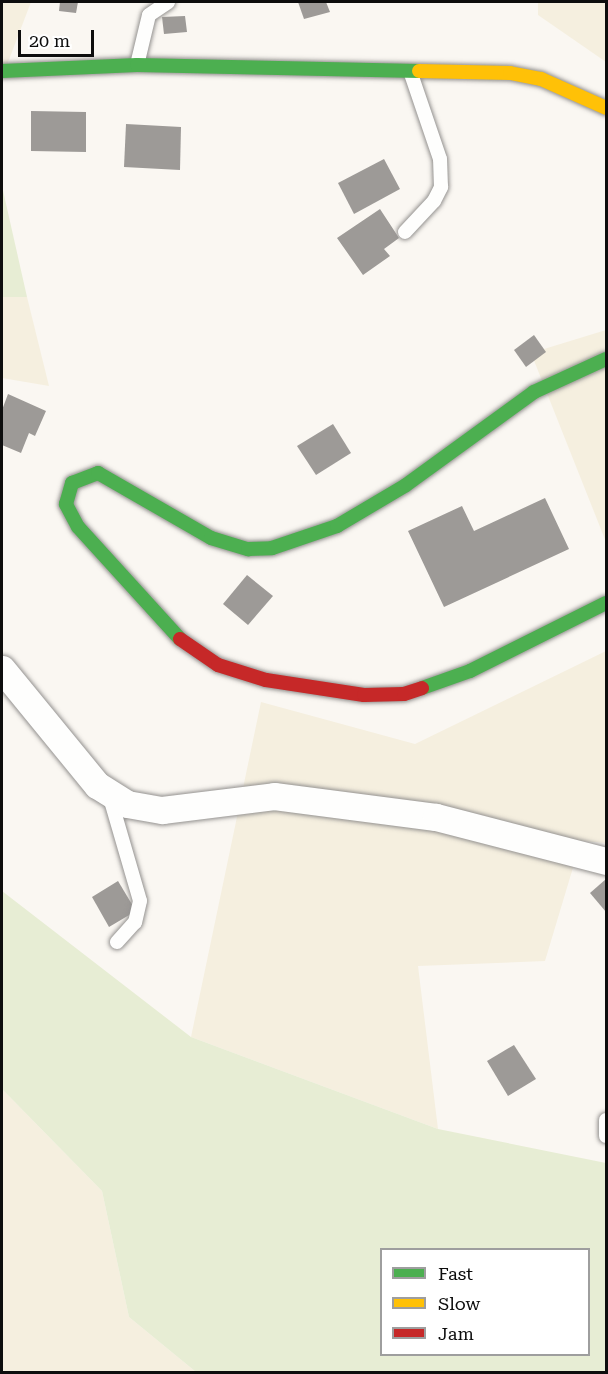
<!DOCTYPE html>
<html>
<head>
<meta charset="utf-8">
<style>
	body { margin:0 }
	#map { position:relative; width:608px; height:1374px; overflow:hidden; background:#faf7f2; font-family:"Roboto Serif",serif }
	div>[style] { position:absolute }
	.farmland>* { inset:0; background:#f5efdf }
	.green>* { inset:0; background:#e7edd4 }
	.building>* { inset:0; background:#9d9a97 }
	.roads { filter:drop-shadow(0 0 2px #949290) drop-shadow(0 0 2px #949290) }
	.lane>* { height:14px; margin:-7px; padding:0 7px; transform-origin:7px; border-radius:7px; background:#fefefd }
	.street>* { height:27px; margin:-13.5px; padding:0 13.5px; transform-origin:13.5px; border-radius:13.5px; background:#fefefd }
	.fast>* { height:14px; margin:-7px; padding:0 7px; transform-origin:7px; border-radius:7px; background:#4caf50 }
	.slow>* { height:14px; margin:-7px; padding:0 7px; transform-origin:7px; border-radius:7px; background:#ffc107 }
	.jam>* { height:14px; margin:-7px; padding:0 7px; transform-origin:7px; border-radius:7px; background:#c62828 }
	span { translate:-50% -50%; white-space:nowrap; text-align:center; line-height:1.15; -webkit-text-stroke:6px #fff; paint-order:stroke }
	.frame { position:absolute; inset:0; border:3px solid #0d0d0d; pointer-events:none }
	.legend { position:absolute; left:380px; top:1248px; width:210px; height:108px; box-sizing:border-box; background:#fff; border:2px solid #9e9e9e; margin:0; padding:8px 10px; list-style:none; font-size:18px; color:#0d0d0d }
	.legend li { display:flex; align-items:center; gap:12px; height:30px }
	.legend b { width:30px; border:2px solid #9e9e9e }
	.scale { position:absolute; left:18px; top:30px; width:76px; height:27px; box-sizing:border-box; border:3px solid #0d0d0d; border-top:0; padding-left:8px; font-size:18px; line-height:21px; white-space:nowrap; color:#0d0d0d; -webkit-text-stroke:4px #fff; paint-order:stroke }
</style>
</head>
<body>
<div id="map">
	<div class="farmland">
		<i style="clip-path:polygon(2px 2px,31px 2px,2px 78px)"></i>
		<i style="clip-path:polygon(538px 2px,606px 2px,606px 62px,538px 15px)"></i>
		<i style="clip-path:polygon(2px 297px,27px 297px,49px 386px,2px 378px)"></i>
		<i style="clip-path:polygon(606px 330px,606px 542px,531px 353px)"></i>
		<i style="clip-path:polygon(606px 651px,606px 843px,581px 841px,545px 961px,418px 966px,438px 1129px,191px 1037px,261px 702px,415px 744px)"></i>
		<i style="clip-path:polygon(2px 1089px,102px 1191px,129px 1317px,196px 1372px,2px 1372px)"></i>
	</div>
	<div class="green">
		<i style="clip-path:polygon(2px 186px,27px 297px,2px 297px)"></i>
		<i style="clip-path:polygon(evenodd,2px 891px,191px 1037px,438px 1129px,606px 1163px,606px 1372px,196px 1372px,129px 1317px,102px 1191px,2px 1089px,2px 891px,382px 1250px,588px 1250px,588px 1354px,382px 1354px,382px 1250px)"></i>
	</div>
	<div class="building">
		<i style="clip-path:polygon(60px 2px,78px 2px,76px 13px,59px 11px)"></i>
		<i style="clip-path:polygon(298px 2px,326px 2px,330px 12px,304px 19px)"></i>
		<i style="clip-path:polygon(185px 16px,187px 32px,164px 34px,162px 17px)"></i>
		<i style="clip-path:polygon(31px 111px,86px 112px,86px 152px,31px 151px)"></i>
		<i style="clip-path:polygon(126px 124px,181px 127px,180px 170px,124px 167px)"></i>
		<i style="clip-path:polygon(384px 159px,400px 189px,354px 214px,338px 183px)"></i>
		<i style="clip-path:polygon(380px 209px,399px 238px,384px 249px,390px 256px,363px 275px,337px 238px)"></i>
		<i style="clip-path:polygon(534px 335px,546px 352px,526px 367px,514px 350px)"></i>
		<i style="clip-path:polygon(8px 394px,46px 411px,35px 436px,29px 433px,21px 453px,2px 445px,2px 410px)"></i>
		<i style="clip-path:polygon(333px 424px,351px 453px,316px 475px,297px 446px)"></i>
		<i style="clip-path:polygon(545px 498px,569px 549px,444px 607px,408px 531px,462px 506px,474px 531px)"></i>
		<i style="clip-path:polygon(247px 575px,273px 596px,248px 625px,223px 604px)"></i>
		<i style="clip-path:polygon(606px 879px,606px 912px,590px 893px)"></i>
		<i style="clip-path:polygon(118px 881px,136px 911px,109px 927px,92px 897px)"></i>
		<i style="clip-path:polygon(514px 1045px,536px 1079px,508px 1096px,487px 1061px)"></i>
	</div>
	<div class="roads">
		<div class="lane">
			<i style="left:137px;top:65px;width:51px;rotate:-76.5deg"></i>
			<i style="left:149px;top:15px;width:23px;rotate:-34deg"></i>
			<i style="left:405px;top:232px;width:42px;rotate:-46.9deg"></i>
			<i style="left:434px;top:201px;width:16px;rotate:-63deg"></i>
			<i style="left:441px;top:187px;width:28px;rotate:-92deg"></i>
			<i style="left:440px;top:159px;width:93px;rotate:-108.8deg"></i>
			<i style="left:109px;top:794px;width:111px;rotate:73.8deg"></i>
			<i style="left:140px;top:901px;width:22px;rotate:103deg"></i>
			<i style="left:135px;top:922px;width:27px;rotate:132deg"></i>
			<i style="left:606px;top:1120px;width:16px;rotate:90deg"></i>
		</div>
		<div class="street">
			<i style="left:2px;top:669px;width:150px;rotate:50.7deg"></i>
			<i style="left:97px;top:785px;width:36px;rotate:32deg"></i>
			<i style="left:127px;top:804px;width:36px;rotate:10deg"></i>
			<i style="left:162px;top:810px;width:113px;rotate:-7.1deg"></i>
			<i style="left:274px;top:796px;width:163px;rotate:7.4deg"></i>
			<i style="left:436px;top:817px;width:176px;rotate:14.5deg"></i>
		</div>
		<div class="fast">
			<i style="left:2px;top:71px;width:135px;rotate:-2.5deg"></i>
			<i style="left:137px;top:65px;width:282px;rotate:1.2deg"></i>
			<i style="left:180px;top:639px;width:151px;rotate:-132.3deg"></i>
			<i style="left:78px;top:527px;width:26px;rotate:-118deg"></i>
			<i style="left:66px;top:504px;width:22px;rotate:-74deg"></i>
			<i style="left:72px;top:483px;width:28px;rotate:-21deg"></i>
			<i style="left:98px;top:473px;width:130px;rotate:29.9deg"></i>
			<i style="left:211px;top:538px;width:39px;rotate:17deg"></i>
			<i style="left:248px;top:549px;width:24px;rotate:-2deg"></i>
			<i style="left:272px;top:548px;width:69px;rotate:-18.7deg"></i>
			<i style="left:337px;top:526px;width:80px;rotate:-30.7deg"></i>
			<i style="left:406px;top:485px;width:158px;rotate:-36deg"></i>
			<i style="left:534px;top:392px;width:79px;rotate:-24.6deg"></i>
			<i style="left:422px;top:688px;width:51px;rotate:-19.5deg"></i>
			<i style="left:470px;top:671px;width:152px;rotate:-26.6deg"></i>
		</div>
		<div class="slow">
			<i style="left:419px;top:71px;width:91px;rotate:1.3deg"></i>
			<i style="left:510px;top:73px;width:32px;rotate:11deg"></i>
			<i style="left:541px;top:79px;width:71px;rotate:24deg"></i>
		</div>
		<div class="jam">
			<i style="left:180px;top:639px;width:46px;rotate:34.4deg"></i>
			<i style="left:218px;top:665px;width:50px;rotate:17.4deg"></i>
			<i style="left:266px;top:680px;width:99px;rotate:8.7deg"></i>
			<i style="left:364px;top:695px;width:40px;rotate:-1.4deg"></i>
			<i style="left:404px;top:694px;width:19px;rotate:-18deg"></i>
		</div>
	</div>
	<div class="frame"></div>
	<ul class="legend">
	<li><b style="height:8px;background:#4caf50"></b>Fast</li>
	<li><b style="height:8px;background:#ffc107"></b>Slow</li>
	<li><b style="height:8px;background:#c62828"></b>Jam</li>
	</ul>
	<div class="scale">20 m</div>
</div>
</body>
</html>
